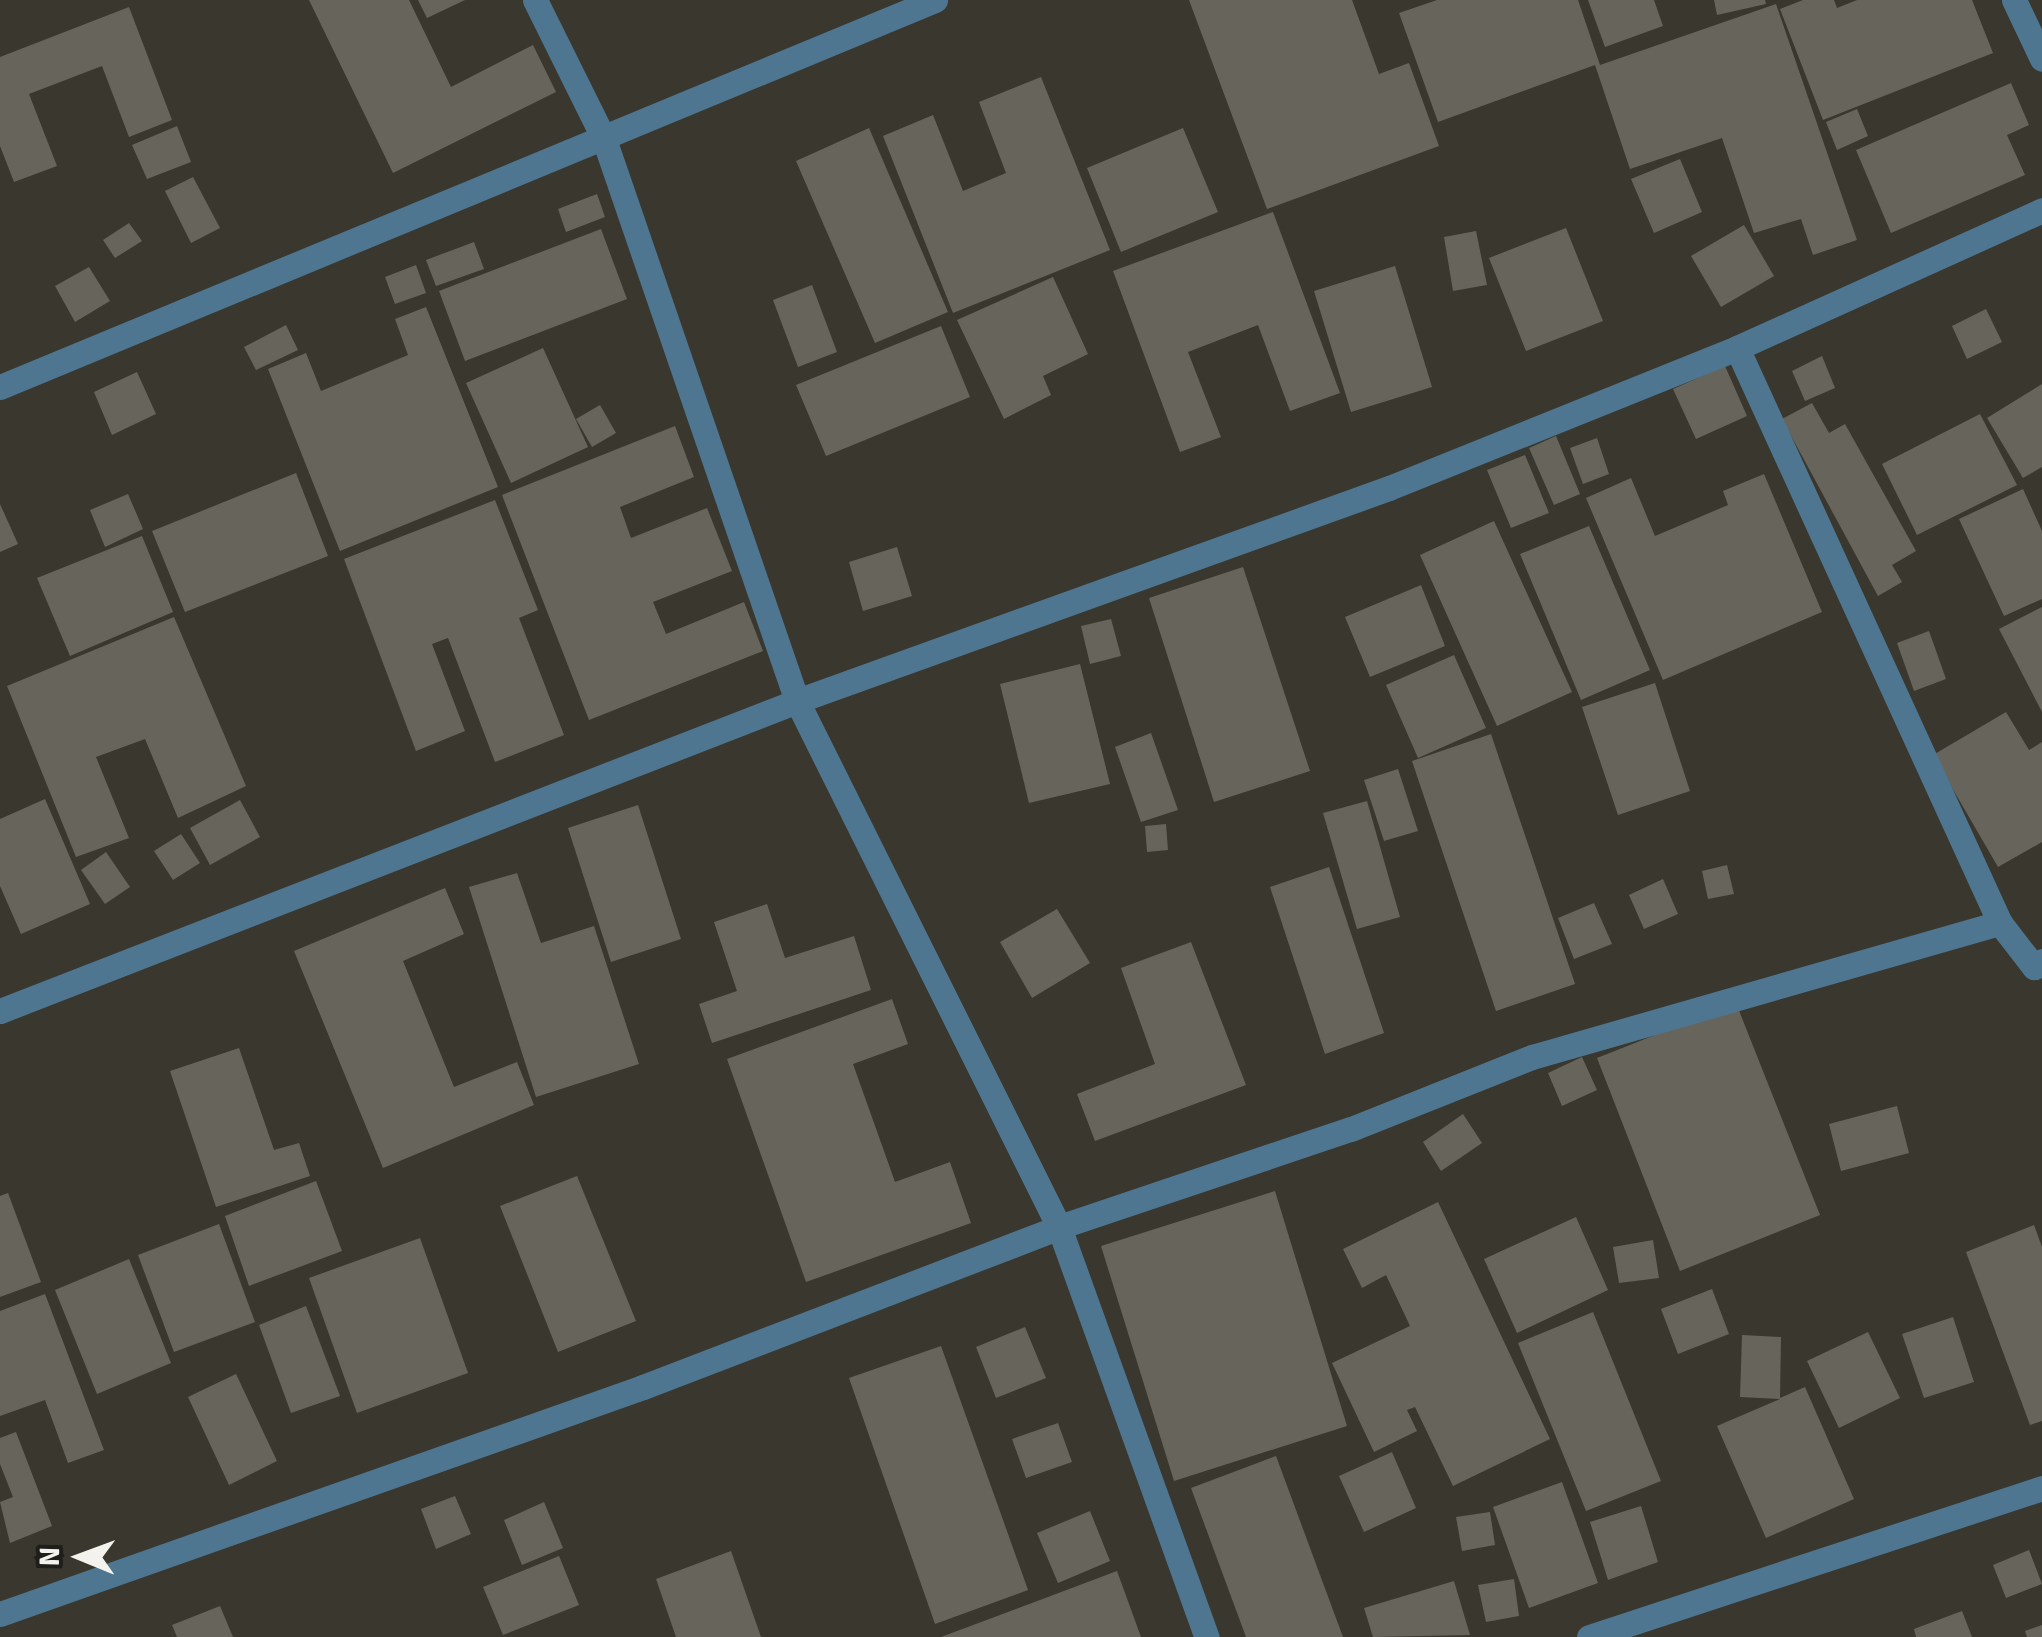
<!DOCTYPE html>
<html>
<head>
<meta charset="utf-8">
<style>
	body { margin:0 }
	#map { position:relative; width:2042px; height:1637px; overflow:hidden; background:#39372e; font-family:Signika,sans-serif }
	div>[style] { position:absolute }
	.building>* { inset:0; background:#67655b }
	.street>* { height:25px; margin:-12.5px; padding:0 12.5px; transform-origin:12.5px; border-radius:12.5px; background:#4e7690 }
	span { translate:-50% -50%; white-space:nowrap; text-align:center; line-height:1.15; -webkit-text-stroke:8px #1f1e1a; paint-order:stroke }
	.north { position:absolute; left:30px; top:1507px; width:100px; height:100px; -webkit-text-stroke:8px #1f1e1a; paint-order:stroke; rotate:271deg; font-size:28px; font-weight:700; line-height:40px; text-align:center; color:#f3f2ec }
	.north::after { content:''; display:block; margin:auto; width:35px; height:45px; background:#f3f2ec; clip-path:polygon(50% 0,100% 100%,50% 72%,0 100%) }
</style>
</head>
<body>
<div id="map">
	<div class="building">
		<i style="clip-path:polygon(309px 0,409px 0,451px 87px,533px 45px,556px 92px,393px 173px)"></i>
		<i style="clip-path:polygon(418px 0,465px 0,427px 18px)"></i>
		<i style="clip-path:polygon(1189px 0,1352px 0,1379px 74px,1409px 63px,1439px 146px,1267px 209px)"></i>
		<i style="clip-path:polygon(1437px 0,1578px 0,1600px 65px,1776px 4px,1857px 240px,1813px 255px,1801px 219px,1754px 233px,1722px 138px,1630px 169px,1595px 65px,1438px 122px,1399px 13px)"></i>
		<i style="clip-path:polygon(1588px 0,1654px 0,1663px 26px,1605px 47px)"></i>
		<i style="clip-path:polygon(1714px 0,1765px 0,1766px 4px,1717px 15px)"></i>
		<i style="clip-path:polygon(1803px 0,1834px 0,1837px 8px,1857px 0,1972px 0,1993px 53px,1823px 120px,1780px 9px)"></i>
		<i style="clip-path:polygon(129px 7px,172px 120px,129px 137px,102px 66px,29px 94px,57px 166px,14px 182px,0 146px,0 57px)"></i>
		<i style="clip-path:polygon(1041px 77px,1110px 250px,953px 313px,883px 136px,933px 115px,963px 191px,1006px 173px,979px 102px)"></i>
		<i style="clip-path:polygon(2011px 83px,2029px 125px,2007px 135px,2025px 175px,1891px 233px,1856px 150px)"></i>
		<i style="clip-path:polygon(1857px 109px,1868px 136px,1837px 150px,1826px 122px)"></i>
		<i style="clip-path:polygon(177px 126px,191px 162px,147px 179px,132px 145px)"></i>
		<i style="clip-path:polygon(869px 128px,948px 312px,875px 343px,796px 161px)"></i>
		<i style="clip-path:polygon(1183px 128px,1218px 212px,1121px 252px,1087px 168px)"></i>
		<i style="clip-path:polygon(1680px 159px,1702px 212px,1654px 233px,1631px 179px)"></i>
		<i style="clip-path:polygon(193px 177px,220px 228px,191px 243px,165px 191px)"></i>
		<i style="clip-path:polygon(597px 194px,605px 217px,566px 232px,558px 209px)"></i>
		<i style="clip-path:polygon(1273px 212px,1340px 393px,1290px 411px,1258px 325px,1188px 352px,1221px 437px,1180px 452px,1113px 271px)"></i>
		<i style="clip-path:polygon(129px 223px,142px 241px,115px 258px,103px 240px)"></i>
		<i style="clip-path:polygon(1744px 225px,1774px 276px,1721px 307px,1691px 256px)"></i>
		<i style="clip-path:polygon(1566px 228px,1603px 321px,1526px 351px,1489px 258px)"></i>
		<i style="clip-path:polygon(601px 229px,627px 299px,465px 361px,439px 291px)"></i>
		<i style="clip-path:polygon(1476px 231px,1487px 285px,1453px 291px,1444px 237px)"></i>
		<i style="clip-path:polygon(474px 242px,484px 269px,436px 286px,426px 260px)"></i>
		<i style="clip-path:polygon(416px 265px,426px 293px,395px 304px,385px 277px)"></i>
		<i style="clip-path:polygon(1395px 266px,1432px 387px,1351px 412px,1314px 291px)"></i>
		<i style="clip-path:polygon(89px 267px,110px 301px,75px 322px,55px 286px)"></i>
		<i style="clip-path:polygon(1053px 277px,1088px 354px,1043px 376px,1051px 395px,1004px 419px,957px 320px)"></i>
		<i style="clip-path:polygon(812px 285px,837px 352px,798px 367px,773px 300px)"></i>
		<i style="clip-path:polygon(426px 307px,498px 487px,340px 551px,268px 369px,306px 353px,321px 391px,408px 355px,395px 319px)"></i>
		<i style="clip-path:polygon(1986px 309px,2002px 342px,1967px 359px,1952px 326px)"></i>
		<i style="clip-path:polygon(286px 325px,298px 350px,256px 370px,244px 347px)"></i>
		<i style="clip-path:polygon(941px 326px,970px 397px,826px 456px,796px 385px)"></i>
		<i style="clip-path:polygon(543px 348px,588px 447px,511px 483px,466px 383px)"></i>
		<i style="clip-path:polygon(1822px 356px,1835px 388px,1805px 401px,1792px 371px)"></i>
		<i style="clip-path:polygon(1725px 366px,1747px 416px,1696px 439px,1673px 389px)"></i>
		<i style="clip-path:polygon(137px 372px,156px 414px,112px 435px,94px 392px)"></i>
		<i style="clip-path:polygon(2042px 384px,2042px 467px,2023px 478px,1987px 418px)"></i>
		<i style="clip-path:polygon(1812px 403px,1829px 433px,1845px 424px,1916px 551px,1892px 565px,1902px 582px,1878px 596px,1782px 419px)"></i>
		<i style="clip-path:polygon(600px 405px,616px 433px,592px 447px,576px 419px)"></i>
		<i style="clip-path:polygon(1980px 414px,2017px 485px,1917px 535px,1882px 464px)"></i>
		<i style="clip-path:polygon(675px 426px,694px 477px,620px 507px,631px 538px,707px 508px,732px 571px,653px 602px,666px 634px,744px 602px,763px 651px,589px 720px,502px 495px)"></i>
		<i style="clip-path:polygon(1556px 436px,1580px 494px,1554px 505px,1529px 448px)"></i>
		<i style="clip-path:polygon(1597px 438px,1609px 474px,1583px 484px,1570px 448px)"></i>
		<i style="clip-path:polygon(1525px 455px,1549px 513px,1511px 528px,1487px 470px)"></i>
		<i style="clip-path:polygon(296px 473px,328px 556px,185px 612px,152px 531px)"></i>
		<i style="clip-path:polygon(1764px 474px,1822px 612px,1663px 680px,1586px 498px,1631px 478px,1655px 536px,1728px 505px,1723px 491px)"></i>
		<i style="clip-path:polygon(2023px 489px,2042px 531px,2042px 599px,2004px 616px,1959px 519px)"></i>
		<i style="clip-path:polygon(128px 494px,143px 529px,105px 547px,90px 510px)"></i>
		<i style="clip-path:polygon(495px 500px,538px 610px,519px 618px,564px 735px,495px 762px,448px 638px,432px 644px,465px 731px,416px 751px,344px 559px)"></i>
		<i style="clip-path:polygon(0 504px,18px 544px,0 552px)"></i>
		<i style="clip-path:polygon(1494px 521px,1572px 692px,1497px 726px,1420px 555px)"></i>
		<i style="clip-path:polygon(1589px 526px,1650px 670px,1581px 700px,1520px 554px)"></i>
		<i style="clip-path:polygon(142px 536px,173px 612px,70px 656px,37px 578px)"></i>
		<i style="clip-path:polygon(897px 547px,912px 596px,863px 611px,849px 562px)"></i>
		<i style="clip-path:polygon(1243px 567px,1310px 771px,1214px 802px,1149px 598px)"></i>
		<i style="clip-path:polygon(1421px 585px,1445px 646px,1370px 677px,1345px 617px)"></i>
		<i style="clip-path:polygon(2042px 607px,2042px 712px,1999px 629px)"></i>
		<i style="clip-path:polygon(174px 617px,246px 786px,178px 818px,145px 739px,96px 757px,129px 838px,76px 857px,7px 686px)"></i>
		<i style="clip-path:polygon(1111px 619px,1121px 656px,1090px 664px,1081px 626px)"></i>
		<i style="clip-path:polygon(1929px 631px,1946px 679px,1914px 691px,1897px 643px)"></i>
		<i style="clip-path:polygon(1454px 655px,1486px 728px,1418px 758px,1386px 685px)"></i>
		<i style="clip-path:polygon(1080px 664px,1110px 784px,1029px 803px,1000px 684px)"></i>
		<i style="clip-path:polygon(1655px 683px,1690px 791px,1618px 815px,1582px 707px)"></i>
		<i style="clip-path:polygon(2006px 712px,2029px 750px,2042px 742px,2042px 842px,1998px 867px,1933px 755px)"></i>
		<i style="clip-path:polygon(1151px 733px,1178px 810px,1141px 822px,1115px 747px)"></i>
		<i style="clip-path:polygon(1491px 734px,1575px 984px,1496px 1011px,1412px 761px)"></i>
		<i style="clip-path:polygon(1398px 769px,1418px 831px,1384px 841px,1364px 780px)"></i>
		<i style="clip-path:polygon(45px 799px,90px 904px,21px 934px,0 886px,0 819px)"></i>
		<i style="clip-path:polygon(240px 800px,260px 837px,210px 865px,190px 828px)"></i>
		<i style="clip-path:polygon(1367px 801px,1400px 917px,1357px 929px,1323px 813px)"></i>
		<i style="clip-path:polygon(638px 805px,681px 939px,611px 962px,568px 828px)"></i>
		<i style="clip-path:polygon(1166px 824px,1168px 850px,1147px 852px,1145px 826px)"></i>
		<i style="clip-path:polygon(181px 834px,200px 863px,173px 880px,154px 851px)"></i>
		<i style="clip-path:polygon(106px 852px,130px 887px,105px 904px,81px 870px)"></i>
		<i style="clip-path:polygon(1727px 865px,1734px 894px,1708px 899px,1702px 871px)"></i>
		<i style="clip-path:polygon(1329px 867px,1384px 1033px,1325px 1054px,1270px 887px)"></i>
		<i style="clip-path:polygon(517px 873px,541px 943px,594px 926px,639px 1064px,536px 1097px,469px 887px)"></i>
		<i style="clip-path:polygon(1663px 879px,1678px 914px,1644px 929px,1629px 895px)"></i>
		<i style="clip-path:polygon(445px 888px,464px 934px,403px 961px,454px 1087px,517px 1062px,534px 1105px,383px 1168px,294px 951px)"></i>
		<i style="clip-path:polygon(1594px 903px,1612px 944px,1574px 959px,1558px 918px)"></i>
		<i style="clip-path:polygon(767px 904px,785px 958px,854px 936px,871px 990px,712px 1043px,699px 1004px,737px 991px,714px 922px)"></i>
		<i style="clip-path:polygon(1057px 909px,1090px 963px,1032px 998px,1000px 942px)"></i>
		<i style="clip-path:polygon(1191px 942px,1246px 1085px,1095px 1141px,1077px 1094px,1155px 1064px,1121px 968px)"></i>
		<i style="clip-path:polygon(892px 999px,908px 1044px,853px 1064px,895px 1182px,950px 1162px,971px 1223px,806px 1282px,727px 1059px)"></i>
		<i style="clip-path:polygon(1736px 1003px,1820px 1215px,1680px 1271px,1597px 1058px)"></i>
		<i style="clip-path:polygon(239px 1048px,274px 1150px,299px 1143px,310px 1176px,216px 1207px,170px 1071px)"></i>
		<i style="clip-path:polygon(1582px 1057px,1597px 1090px,1562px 1106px,1548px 1073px)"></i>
		<i style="clip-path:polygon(1897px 1106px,1909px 1153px,1841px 1171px,1829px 1124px)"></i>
		<i style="clip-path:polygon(1463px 1114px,1482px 1143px,1441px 1171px,1423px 1142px)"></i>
		<i style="clip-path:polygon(577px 1176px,636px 1321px,558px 1352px,500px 1206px)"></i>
		<i style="clip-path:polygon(316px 1181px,342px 1251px,249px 1286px,225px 1216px)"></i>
		<i style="clip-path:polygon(1275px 1191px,1347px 1426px,1174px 1481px,1101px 1246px)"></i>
		<i style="clip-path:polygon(8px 1193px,41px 1282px,0 1297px,0 1196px)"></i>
		<i style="clip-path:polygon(1438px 1202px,1550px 1439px,1453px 1486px,1415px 1407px,1407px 1410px,1417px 1431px,1374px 1452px,1332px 1363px,1410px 1326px,1386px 1275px,1362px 1288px,1343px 1249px)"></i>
		<i style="clip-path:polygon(1576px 1217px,1608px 1290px,1517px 1333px,1484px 1259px)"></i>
		<i style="clip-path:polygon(219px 1224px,255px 1322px,174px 1352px,138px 1255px)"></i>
		<i style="clip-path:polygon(2034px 1225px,2042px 1247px,2042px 1421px,2030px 1425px,1966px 1252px)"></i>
		<i style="clip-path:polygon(420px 1238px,468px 1373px,357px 1413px,309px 1278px)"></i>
		<i style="clip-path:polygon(1653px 1240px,1659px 1278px,1619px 1283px,1613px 1247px)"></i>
		<i style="clip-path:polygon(129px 1259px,171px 1363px,97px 1394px,55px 1290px)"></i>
		<i style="clip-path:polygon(1712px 1289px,1729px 1334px,1678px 1354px,1661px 1309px)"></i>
		<i style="clip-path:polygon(45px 1294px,104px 1450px,68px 1463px,45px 1400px,0 1416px,0 1311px)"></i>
		<i style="clip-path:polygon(306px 1306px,340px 1396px,291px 1413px,259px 1325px)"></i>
		<i style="clip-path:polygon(1593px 1312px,1661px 1481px,1586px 1511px,1518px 1343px)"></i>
		<i style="clip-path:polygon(1953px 1317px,1974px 1382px,1924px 1398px,1902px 1334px)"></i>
		<i style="clip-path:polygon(1025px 1327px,1046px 1378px,996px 1398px,976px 1347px)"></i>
		<i style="clip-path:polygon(1868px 1332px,1900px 1398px,1839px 1428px,1807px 1361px)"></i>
		<i style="clip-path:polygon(1742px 1335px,1781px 1337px,1780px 1398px,1805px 1387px,1854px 1499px,1766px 1538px,1717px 1426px,1780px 1399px,1740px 1397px)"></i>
		<i style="clip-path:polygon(941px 1346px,1028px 1590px,935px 1624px,849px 1378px)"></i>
		<i style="clip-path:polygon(236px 1374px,277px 1461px,229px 1485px,188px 1397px)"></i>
		<i style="clip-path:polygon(1058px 1423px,1072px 1462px,1026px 1478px,1012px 1439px)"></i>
		<i style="clip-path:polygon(16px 1432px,52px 1526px,10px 1543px,0 1502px,13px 1497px,0 1464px,0 1438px)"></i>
		<i style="clip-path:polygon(1392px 1452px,1416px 1508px,1364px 1532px,1339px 1476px)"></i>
		<i style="clip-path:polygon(1276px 1456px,1343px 1637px,1246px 1637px,1191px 1488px)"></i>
		<i style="clip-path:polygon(1562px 1482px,1598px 1583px,1529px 1608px,1493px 1507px)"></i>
		<i style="clip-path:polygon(455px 1496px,471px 1534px,436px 1549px,421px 1509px)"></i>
		<i style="clip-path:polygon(544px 1502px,563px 1548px,522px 1565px,504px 1520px)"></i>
		<i style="clip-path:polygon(1641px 1506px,1658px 1562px,1608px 1580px,1590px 1522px)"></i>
		<i style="clip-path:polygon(1090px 1511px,1110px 1561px,1058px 1583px,1037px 1533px)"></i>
		<i style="clip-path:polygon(1490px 1512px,1495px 1545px,1462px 1551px,1456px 1517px)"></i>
		<i style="clip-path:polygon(2029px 1550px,2042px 1584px,2006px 1598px,1993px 1565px)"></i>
		<i style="clip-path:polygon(731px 1551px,761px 1637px,676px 1637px,656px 1579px)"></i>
		<i style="clip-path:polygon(559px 1556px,579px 1605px,503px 1635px,483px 1587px)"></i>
		<i style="clip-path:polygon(1117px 1571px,1141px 1637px,941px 1637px)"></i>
		<i style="clip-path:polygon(1514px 1579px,1519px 1616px,1486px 1622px,1478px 1585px)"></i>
		<i style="clip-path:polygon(1454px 1581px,1470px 1635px,1373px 1637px,1364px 1608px)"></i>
		<i style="clip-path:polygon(220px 1606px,233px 1637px,177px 1637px,172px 1625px)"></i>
		<i style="clip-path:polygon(1962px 1611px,1972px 1637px,1916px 1637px,1914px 1629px)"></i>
		<i style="clip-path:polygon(2042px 1625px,2042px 1637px,2027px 1637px,2025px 1631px)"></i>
	</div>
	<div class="street">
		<i style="left:535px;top:0;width:155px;rotate:63.6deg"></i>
		<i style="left:604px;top:139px;width:594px;rotate:71.05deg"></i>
		<i style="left:797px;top:701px;width:588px;rotate:63.52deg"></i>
		<i style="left:1059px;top:1227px;width:436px;rotate:70.2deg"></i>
		<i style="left:2014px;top:0;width:65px;rotate:64.6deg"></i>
		<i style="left:1737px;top:348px;width:632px;rotate:65.42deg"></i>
		<i style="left:0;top:387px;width:1012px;rotate:-22.48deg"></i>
		<i style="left:0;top:1011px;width:855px;rotate:-21.25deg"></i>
		<i style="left:797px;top:701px;width:629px;rotate:-19.79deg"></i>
		<i style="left:1389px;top:488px;width:375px;rotate:-21.9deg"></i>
		<i style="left:1737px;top:348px;width:335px;rotate:-24.3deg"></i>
		<i style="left:0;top:1614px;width:682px;rotate:-19.44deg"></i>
		<i style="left:643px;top:1387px;width:446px;rotate:-21deg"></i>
		<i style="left:1059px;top:1227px;width:308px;rotate:-18.6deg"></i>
		<i style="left:1351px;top:1129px;width:195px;rotate:-21.7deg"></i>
		<i style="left:1532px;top:1057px;width:487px;rotate:-16deg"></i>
		<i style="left:2000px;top:923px;width:56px;rotate:52.3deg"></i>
		<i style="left:2034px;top:967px;width:10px;rotate:-37deg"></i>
		<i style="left:1589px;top:1637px;width:477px;rotate:-18.2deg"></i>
	</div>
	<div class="north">N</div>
</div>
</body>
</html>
